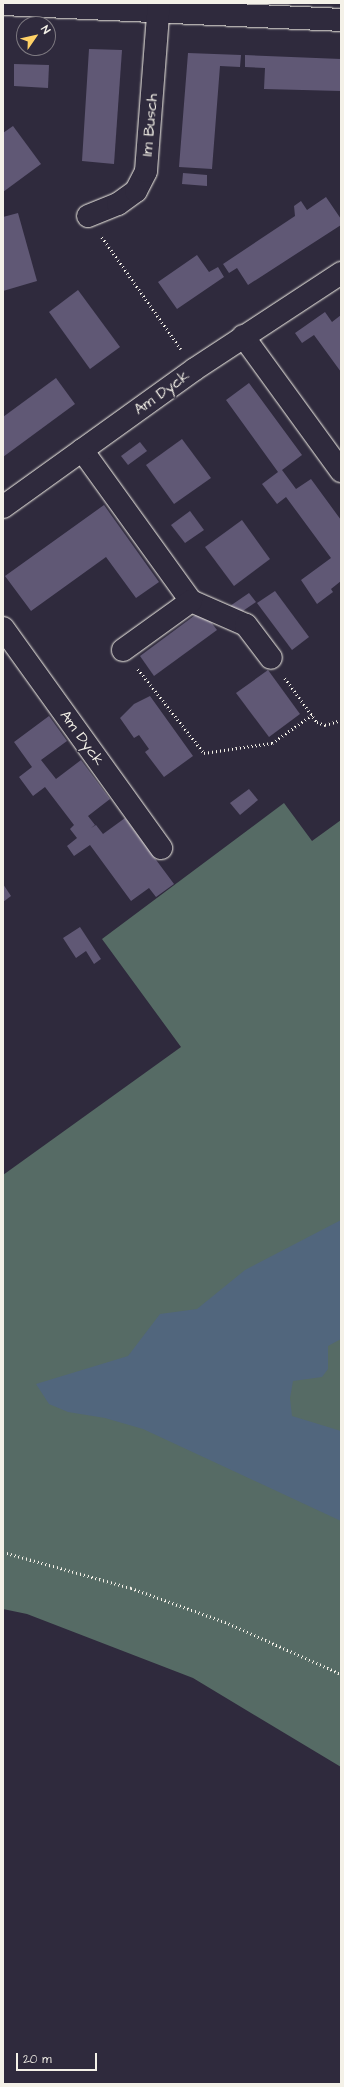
<!DOCTYPE html>
<html>
<head>
<meta charset="utf-8">
<style>
	body { margin:0 }
	#map { position:relative; width:344px; height:2087px; overflow:hidden; background:#2f2a3d; font-family:"Architects Daughter",sans-serif }
	div>[style] { position:absolute }
	.green>* { inset:0; background:#566b65 }
	.water>* { inset:0; background:#51667d }
	.building>* { inset:0; background:#605875 }
	.path>* { height:2.5px; margin-top:-1.25px; transform-origin:0; background:repeating-linear-gradient(90deg,#f4f1e8 0 1px,transparent 0 4px) }
	.roads { filter:drop-shadow(0 0 1px #f4f1e8) drop-shadow(0 0 1px #f4f1e8) }
	.minor>* { height:22px; margin:-11px; padding:0 11px; transform-origin:11px; border-radius:11px; background:#2f2a3d }
	.major>* { height:22px; margin:-11px; padding:0 11px; transform-origin:11px; border-radius:11px; background:#2f2a3d }
	span { translate:-50% -50%; white-space:nowrap; text-align:center; line-height:1.15; -webkit-text-stroke:3px #2f2a3d; paint-order:stroke }
	.street-label { font-size:15px; color:#f4f1e8 }
	.frame { position:absolute; inset:0; border:4px solid #f4f1e8; pointer-events:none }
	.north { position:absolute; left:16px; top:16px; width:40px; height:40px; box-sizing:border-box; background:#2f2a3d; border:1px solid #7e7a81; border-radius:50%; rotate:56deg; font-size:11px; font-weight:700; line-height:16px; text-align:center; color:#f4f1e8 }
	.north::after { content:''; display:block; margin:auto; width:14px; height:18px; background:#ffd166; clip-path:polygon(50% 0,100% 100%,50% 72%,0 100%) }
	.scale { position:absolute; left:16px; top:2053px; width:81px; height:18px; box-sizing:border-box; border:2px solid #f4f1e8; border-top:0; padding-left:5px; font-size:12px; line-height:14px; white-space:nowrap; color:#f4f1e8; -webkit-text-stroke:3px #2f2a3d; paint-order:stroke }
</style>
</head>
<body>
<div id="map">
	<div class="green">
		<i style="clip-path:polygon(284px 803px,312px 841px,341px 820px,341px 1767px,193px 1678px,27px 1614px,3px 1609px,3px 1175px,181px 1047px,102px 939px)"></i>
	</div>
	<div class="water">
		<i style="clip-path:polygon(341px 1220px,341px 1339px,328px 1346px,328px 1369px,322px 1377px,293px 1381px,290px 1398px,292px 1416px,341px 1431px,341px 1521px,143px 1429px,105px 1418px,68px 1412px,49px 1404px,36px 1384px,128px 1356px,160px 1314px,197px 1309px,245px 1270px)"></i>
	</div>
	<div class="building">
		<i style="clip-path:polygon(89px 49px,122px 50px,114px 164px,82px 161px)"></i>
		<i style="clip-path:polygon(188px 53px,241px 55px,240px 67px,220px 66px,212px 169px,179px 167px)"></i>
		<i style="clip-path:polygon(245px 55px,341px 59px,341px 91px,264px 89px,265px 68px,245px 67px)"></i>
		<i style="clip-path:polygon(14px 64px,49px 65px,48px 88px,14px 86px)"></i>
		<i style="clip-path:polygon(13px 126px,41px 164px,3px 192px,3px 133px)"></i>
		<i style="clip-path:polygon(183px 173px,207px 175px,207px 186px,182px 184px)"></i>
		<i style="clip-path:polygon(326px 197px,341px 219px,341px 225px,248px 285px,237px 268px,229px 273px,223px 264px,295px 216px,294px 206px,301px 201px,307px 210px)"></i>
		<i style="clip-path:polygon(18px 213px,37px 281px,3px 291px,3px 217px)"></i>
		<i style="clip-path:polygon(197px 255px,209px 272px,218px 267px,224px 277px,177px 309px,158px 282px)"></i>
		<i style="clip-path:polygon(78px 290px,120px 347px,90px 369px,49px 312px)"></i>
		<i style="clip-path:polygon(325px 312px,332px 322px,341px 315px,341px 372px,314px 335px,302px 343px,295px 333px)"></i>
		<i style="clip-path:polygon(56px 378px,75px 404px,3px 457px,3px 417px)"></i>
		<i style="clip-path:polygon(249px 383px,302px 455px,282px 470px,296px 489px,311px 479px,341px 520px,341px 581px,331px 589px,333px 592px,317px 604px,301px 580px,331px 558px,286px 497px,277px 504px,262px 484px,278px 472px,226px 400px)"></i>
		<i style="clip-path:polygon(182px 439px,211px 478px,174px 504px,146px 465px)"></i>
		<i style="clip-path:polygon(140px 442px,147px 451px,128px 465px,121px 456px)"></i>
		<i style="clip-path:polygon(104px 505px,159px 582px,136px 598px,106px 557px,31px 611px,5px 576px)"></i>
		<i style="clip-path:polygon(190px 511px,204px 530px,185px 543px,171px 525px)"></i>
		<i style="clip-path:polygon(242px 520px,270px 559px,234px 586px,205px 547px)"></i>
		<i style="clip-path:polygon(275px 591px,309px 637px,292px 650px,257px 603px)"></i>
		<i style="clip-path:polygon(249px 593px,256px 602px,237px 615px,230px 606px)"></i>
		<i style="clip-path:polygon(202px 610px,217px 630px,154px 676px,140px 656px)"></i>
		<i style="clip-path:polygon(268px 670px,300px 714px,269px 737px,236px 693px)"></i>
		<i style="clip-path:polygon(150px 696px,193px 756px,164px 777px,145px 752px,149px 749px,139px 735px,134px 738px,120px 718px,134px 704px)"></i>
		<i style="clip-path:polygon(49px 716px,67px 741px,41px 760px,56px 779px,81px 760px,110px 799px,88px 816px,95px 825px,91px 828px,96px 825px,103px 834px,125px 818px,174px 884px,156px 897px,149px 888px,131px 901px,90px 845px,74px 856px,67px 846px,77px 838px,70px 829px,74px 825px,45px 787px,33px 796px,19px 777px,32px 767px,14px 742px)"></i>
		<i style="clip-path:polygon(249px 789px,258px 800px,240px 815px,230px 803px)"></i>
		<i style="clip-path:polygon(3px 884px,11px 896px,3px 902px)"></i>
		<i style="clip-path:polygon(80px 927px,101px 959px,94px 964px,86px 951px,76px 958px,63px 938px)"></i>
	</div>
	<div class="path">
		<i style="left:102px;top:237px;width:137px;rotate:54.8deg"></i>
		<i style="left:138px;top:669px;width:107px;rotate:51.8deg"></i>
		<i style="left:204px;top:753px;width:69px;rotate:-8.4deg"></i>
		<i style="left:272px;top:743px;width:49px;rotate:-35deg"></i>
		<i style="left:285px;top:678px;width:54px;rotate:54deg"></i>
		<i style="left:317px;top:722px;width:9px;rotate:21deg"></i>
		<i style="left:325px;top:725px;width:17px;rotate:-17deg"></i>
		<i style="left:3px;top:1552px;width:133px;rotate:15.7deg"></i>
		<i style="left:131px;top:1588px;width:100px;rotate:19.9deg"></i>
		<i style="left:225px;top:1622px;width:127px;rotate:24.1deg"></i>
	</div>
	<div class="roads">
		<div class="minor">
			<i style="left:3px;top:4px;width:338px;rotate:2.7deg"></i>
			<i style="left:88px;top:216px;width:32px;rotate:-22deg"></i>
			<i style="left:118px;top:204px;width:22px;rotate:-36deg"></i>
			<i style="left:136px;top:191px;width:22px;rotate:-63deg"></i>
			<i style="left:146px;top:171px;width:169px;rotate:-85.6deg"></i>
			<i style="left:243px;top:336px;width:167px;rotate:54deg"></i>
			<i style="left:82px;top:450px;width:186px;rotate:54.2deg"></i>
			<i style="left:191px;top:601px;width:60px;rotate:23.6deg"></i>
			<i style="left:246px;top:625px;width:41px;rotate:52.9deg"></i>
			<i style="left:3px;top:628px;width:271px;rotate:54.3deg"></i>
			<i style="left:123px;top:650px;width:84px;rotate:-35.8deg"></i>
		</div>
		<div class="major">
			<i style="left:3px;top:507px;width:236px;rotate:-35.7deg"></i>
			<i style="left:195px;top:369px;width:175px;rotate:-33.3deg"></i>
		</div>
	</div>
	<div class="street-label">
		<span style="left:150px;top:125px;rotate:-85deg">Im Busch</span>
		<span style="left:162px;top:393px;rotate:-36deg">Am Dyck</span>
		<span style="left:82px;top:738px;rotate:54deg">Am Dyck</span>
	</div>
	<div class="frame"></div>
	<div class="north">N</div>
	<div class="scale">20 m</div>
</div>
</body>
</html>
